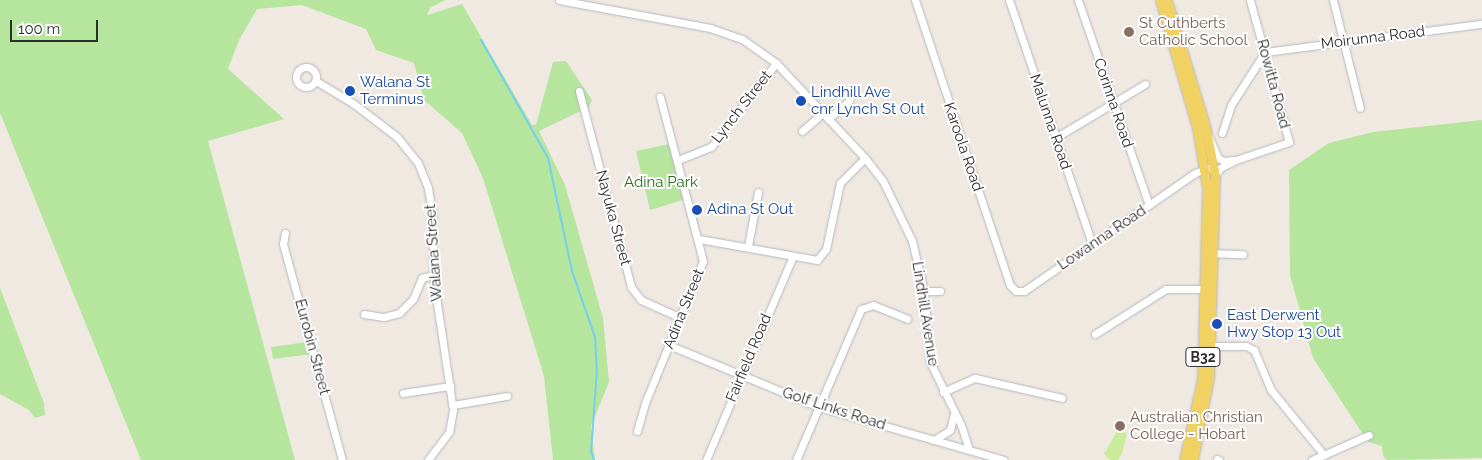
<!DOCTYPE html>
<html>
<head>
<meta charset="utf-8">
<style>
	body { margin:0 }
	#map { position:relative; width:1482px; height:460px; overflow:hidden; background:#efe9e1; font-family:Raleway,sans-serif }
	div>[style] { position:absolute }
	.green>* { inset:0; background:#b6e59e }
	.pitch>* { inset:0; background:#c9ec9a }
	.stream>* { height:2px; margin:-1px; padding:0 1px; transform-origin:1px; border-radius:1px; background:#75cff0 }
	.roads { filter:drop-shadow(0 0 1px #b4b7c1) drop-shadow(0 0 1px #b4b7c1) }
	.minor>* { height:7px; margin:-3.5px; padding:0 3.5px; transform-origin:3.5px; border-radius:3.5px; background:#fff }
	.minor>.ring { margin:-3.5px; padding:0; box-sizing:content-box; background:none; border:7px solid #fff; border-radius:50% }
	.major>* { height:9px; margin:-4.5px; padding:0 4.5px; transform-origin:4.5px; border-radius:4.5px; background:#f2d163 }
	.dots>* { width:14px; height:14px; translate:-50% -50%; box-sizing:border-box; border:2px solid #fff; border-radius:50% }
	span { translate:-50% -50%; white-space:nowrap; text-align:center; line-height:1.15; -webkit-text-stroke:4px #fff; paint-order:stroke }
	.shield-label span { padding:1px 4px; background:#fff; border:1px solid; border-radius:4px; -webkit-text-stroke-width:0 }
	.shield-label { font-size:14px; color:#2e2e2e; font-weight:700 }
	.education-label { font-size:15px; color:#785e54 }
	.left { translate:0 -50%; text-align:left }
	.street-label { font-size:15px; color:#2e2e2e }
	.transit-label { font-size:15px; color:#164399 }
	.park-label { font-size:15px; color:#2c6e1b }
	.scale { position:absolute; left:10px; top:20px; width:88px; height:22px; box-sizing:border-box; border:2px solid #2e2e2e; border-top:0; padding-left:6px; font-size:15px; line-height:18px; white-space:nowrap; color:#2e2e2e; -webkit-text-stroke:4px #fff; paint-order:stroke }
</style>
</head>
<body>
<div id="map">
	<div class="green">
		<i style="clip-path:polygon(0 0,445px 0,430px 8px,427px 15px,462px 4px,532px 125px,536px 125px,553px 62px,566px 61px,592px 100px,589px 107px,539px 131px,565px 185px,603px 318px,609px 382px,591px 426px,595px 460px,553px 460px,544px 376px,483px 178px,462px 133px,424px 100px,414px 63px,376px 50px,366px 29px,302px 5px,257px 9px,239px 40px,228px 69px,284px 119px,208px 141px,295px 460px,141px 460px,0 113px)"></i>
		<i style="clip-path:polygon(1482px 120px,1482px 458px,1387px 460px,1383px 456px,1382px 446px,1368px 442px,1313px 358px,1290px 275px,1289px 170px,1329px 143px,1373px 132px)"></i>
		<i style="clip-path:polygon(669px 144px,683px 200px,650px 210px,636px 151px)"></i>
		<i style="clip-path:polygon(0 288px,44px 403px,45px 415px,35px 418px,29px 410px,0 394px)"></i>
		<i style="clip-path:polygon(307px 342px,311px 354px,273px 359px,271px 347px)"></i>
	</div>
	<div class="pitch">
		<i style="clip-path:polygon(1119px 427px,1127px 434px,1122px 453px,1118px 460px,1110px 460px,1104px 454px)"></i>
	</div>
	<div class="stream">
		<i style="left:481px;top:40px;width:136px;rotate:60.4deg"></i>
		<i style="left:548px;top:158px;width:116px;rotate:78deg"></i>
		<i style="left:572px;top:271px;width:70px;rotate:70.8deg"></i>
		<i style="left:595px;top:337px;width:33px;rotate:87deg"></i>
		<i style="left:597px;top:370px;width:82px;rotate:94.2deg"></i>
		<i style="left:591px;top:452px;width:9px;rotate:69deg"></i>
	</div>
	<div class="roads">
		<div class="minor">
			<i style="left:559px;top:0;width:154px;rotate:10.5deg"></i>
			<i style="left:710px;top:28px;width:34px;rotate:19deg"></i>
			<i style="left:742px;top:39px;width:42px;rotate:35.2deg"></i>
			<i style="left:776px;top:63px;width:130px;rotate:46.9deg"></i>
			<i style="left:865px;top:158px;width:29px;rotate:52deg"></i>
			<i style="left:883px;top:181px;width:67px;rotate:64.2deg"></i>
			<i style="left:912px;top:241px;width:51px;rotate:76.5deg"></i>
			<i style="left:924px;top:291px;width:71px;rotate:85.2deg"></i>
			<i style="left:930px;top:362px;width:70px;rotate:63.8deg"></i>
			<i style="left:961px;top:425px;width:26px;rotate:72deg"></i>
			<i style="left:915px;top:0;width:300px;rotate:71.6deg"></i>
			<i style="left:1010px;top:285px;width:8px;rotate:45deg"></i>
			<i style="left:1016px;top:291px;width:8px"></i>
			<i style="left:1024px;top:291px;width:208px;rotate:-34.6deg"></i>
			<i style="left:1195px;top:173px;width:14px;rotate:-21deg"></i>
			<i style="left:1009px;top:0;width:258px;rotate:71.2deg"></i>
			<i style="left:1078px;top:0;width:217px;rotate:70.9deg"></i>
			<i style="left:1333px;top:0;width:111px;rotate:76deg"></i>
			<i class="ring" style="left:296px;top:67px;width:13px;height:13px"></i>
			<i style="left:316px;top:81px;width:44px;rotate:31.2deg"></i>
			<i style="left:354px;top:104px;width:54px;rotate:37.5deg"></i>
			<i style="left:397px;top:137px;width:33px;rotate:51deg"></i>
			<i style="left:418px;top:163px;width:27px;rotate:68deg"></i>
			<i style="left:428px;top:188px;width:24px;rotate:81deg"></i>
			<i style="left:432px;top:212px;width:71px;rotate:88.4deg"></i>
			<i style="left:434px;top:283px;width:128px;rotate:81.5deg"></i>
			<i style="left:453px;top:410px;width:22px;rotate:100deg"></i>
			<i style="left:449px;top:432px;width:35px;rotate:127deg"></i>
			<i style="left:579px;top:91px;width:203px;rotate:75.1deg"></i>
			<i style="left:631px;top:287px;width:16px;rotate:52deg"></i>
			<i style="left:641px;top:300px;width:44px;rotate:24.2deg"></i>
			<i style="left:828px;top:119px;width:28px;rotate:-41deg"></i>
			<i style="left:802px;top:131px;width:28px;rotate:-41deg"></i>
			<i style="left:1222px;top:133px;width:29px;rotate:-72deg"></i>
			<i style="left:1231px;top:105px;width:63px;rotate:-57.3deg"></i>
			<i style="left:1265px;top:52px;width:219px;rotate:-7.4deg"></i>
			<i style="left:1209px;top:137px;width:23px;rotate:67deg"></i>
			<i style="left:1218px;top:158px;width:7px;rotate:27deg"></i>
			<i style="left:1224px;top:161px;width:9px;rotate:-6deg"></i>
			<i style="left:1055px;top:138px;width:105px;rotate:-31deg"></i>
			<i style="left:678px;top:160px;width:35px;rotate:-22deg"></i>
			<i style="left:711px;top:147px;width:106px;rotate:-52.3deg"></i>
			<i style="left:1215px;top:176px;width:9px;rotate:-58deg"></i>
			<i style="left:1220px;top:168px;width:18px;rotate:-27deg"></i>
			<i style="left:1236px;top:160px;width:56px;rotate:-18.8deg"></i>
			<i style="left:1289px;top:142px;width:147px;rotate:-105.4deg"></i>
			<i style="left:285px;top:233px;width:11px;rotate:100deg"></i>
			<i style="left:283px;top:244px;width:224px;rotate:74.7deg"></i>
			<i style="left:699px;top:239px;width:120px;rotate:10.1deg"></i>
			<i style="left:817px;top:260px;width:14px;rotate:-51deg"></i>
			<i style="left:826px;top:249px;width:67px;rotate:-78deg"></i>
			<i style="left:840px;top:183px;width:35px;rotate:-45deg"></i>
			<i style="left:748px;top:246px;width:55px;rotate:-79.5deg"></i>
			<i style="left:1208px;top:253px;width:35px;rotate:2deg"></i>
			<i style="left:924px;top:291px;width:16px"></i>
			<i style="left:364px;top:314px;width:20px;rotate:9deg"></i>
			<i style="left:384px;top:317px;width:16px;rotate:-15deg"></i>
			<i style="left:399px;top:313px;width:20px;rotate:-45deg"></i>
			<i style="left:413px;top:299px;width:23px;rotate:-67deg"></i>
			<i style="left:422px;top:278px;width:11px;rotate:-15deg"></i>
			<i style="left:1095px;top:334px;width:84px;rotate:-32.4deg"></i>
			<i style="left:1166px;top:289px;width:42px"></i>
			<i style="left:669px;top:345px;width:162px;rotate:22.5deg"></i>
			<i style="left:819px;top:407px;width:192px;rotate:16deg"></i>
			<i style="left:1205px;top:346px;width:41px"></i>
			<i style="left:1246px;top:346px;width:9px;rotate:27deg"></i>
			<i style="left:1254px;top:350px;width:43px;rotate:67deg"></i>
			<i style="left:1271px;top:390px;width:84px;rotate:50.8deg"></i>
			<i style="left:943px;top:392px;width:35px;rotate:-24deg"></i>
			<i style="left:975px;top:378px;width:89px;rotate:12.9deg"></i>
			<i style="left:403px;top:393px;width:48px;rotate:-8.5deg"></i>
			<i style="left:453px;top:405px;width:55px;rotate:-9.5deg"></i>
			<i style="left:637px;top:431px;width:29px;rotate:-74deg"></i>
			<i style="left:645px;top:403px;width:153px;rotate:-67.8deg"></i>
			<i style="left:703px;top:261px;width:170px;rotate:-104.7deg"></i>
			<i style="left:934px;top:440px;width:19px;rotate:-32deg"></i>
			<i style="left:950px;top:430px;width:16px;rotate:-76deg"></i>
			<i style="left:1217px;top:459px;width:2px;rotate:27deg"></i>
			<i style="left:706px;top:460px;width:222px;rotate:-66.9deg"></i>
			<i style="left:796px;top:460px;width:164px;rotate:-66.7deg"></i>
			<i style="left:861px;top:309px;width:13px;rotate:-18deg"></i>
			<i style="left:873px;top:305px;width:37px;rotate:22deg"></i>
			<i style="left:1312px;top:460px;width:62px;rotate:-23.7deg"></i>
		</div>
		<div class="major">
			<i style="left:1160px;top:0;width:133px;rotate:73.9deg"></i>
			<i style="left:1197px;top:128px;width:61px;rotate:80.5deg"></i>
			<i style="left:1207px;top:188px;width:191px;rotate:91.5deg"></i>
			<i style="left:1202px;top:379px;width:83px;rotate:102.5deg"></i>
			<i style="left:1167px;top:0;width:131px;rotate:73.1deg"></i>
			<i style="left:1205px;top:125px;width:52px;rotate:78.9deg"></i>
			<i style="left:1215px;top:176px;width:202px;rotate:91.7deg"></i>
			<i style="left:1209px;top:378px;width:84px;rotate:101deg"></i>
		</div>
	</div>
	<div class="dots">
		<i style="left:1129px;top:32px;background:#8d6e63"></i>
		<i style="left:350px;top:91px;background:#1a4fb4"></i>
		<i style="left:801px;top:101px;background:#1a4fb4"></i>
		<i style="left:697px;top:210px;background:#1a4fb4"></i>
		<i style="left:1217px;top:324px;background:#1a4fb4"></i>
		<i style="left:1120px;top:426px;background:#8d6e63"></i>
	</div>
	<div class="shield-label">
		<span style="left:1203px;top:357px">B32</span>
	</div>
	<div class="education-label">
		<span class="left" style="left:1139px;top:32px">St Cuthberts<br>Catholic School</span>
		<span class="left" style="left:1130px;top:426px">Australian Christian<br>College - Hobart</span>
	</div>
	<div class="street-label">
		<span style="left:1373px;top:38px;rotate:-7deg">Moirunna Road</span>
		<span style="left:1273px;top:84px;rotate:75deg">Rowitta Road</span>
		<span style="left:1113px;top:103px;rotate:71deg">Corinna Road</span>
		<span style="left:742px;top:107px;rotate:-52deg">Lynch Street</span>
		<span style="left:1050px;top:122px;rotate:71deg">Malunna Road</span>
		<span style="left:963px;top:147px;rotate:71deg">Karoola Road</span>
		<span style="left:613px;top:218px;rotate:75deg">Nayuka Street</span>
		<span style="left:1102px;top:238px;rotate:-34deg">Lowanna Road</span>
		<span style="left:434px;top:253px;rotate:-94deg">Walana Street</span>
		<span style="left:684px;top:309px;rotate:-68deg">Adina Street</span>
		<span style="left:925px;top:314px;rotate:81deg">Lindhill Avenue</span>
		<span style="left:312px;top:347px;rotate:75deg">Eurobin Street</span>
		<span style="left:749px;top:358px;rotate:-67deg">Fairfield Road</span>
		<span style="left:834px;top:409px;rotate:18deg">Golf Links Road</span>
	</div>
	<div class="transit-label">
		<span class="left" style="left:360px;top:91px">Walana St<br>Terminus</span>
		<span class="left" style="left:811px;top:101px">Lindhill Ave<br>cnr Lynch St Out</span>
		<span class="left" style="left:707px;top:210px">Adina St Out</span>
		<span class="left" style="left:1227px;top:324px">East Derwent<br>Hwy Stop 13 Out</span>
	</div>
	<div class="park-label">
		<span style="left:661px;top:183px">Adina Park</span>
	</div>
	<div class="scale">100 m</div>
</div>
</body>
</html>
